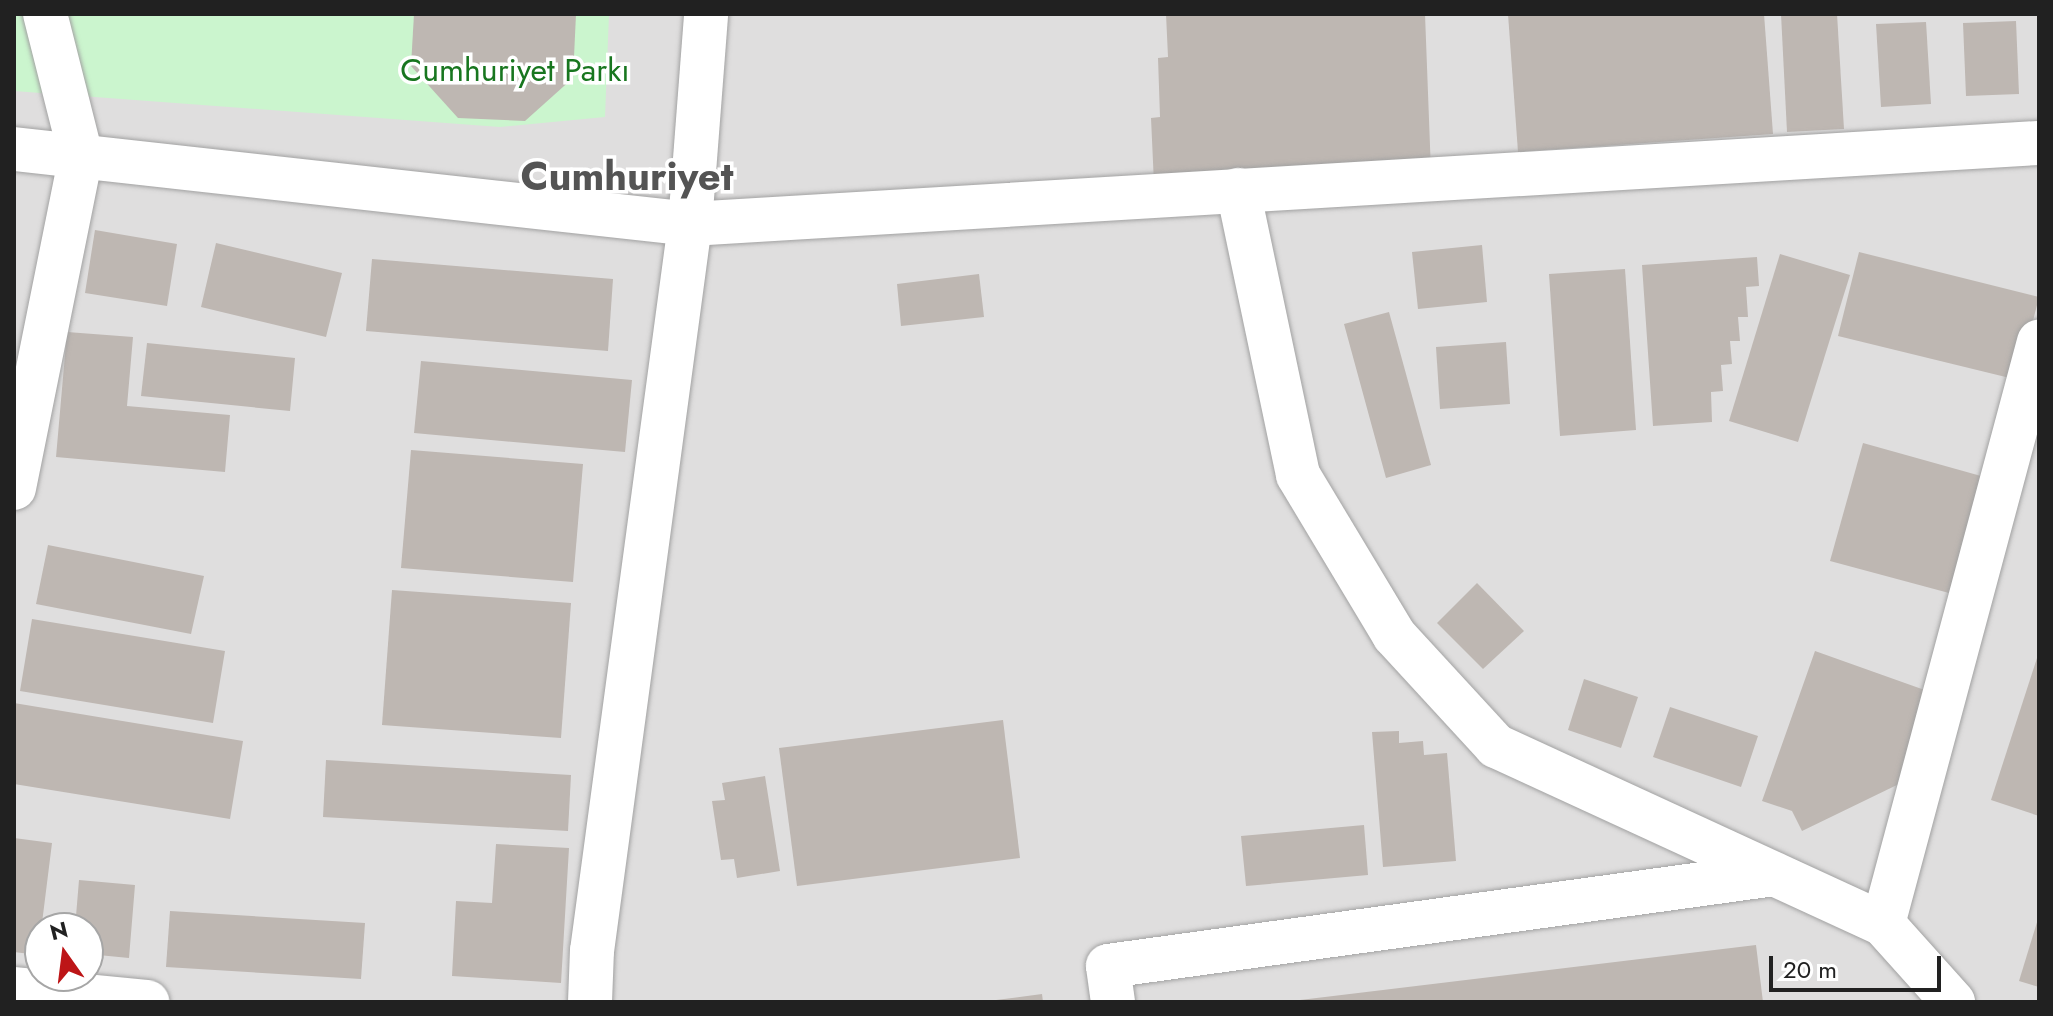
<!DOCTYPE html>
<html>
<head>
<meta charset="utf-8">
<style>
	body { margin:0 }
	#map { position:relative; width:2053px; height:1016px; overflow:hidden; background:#f0eee9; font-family:Jost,sans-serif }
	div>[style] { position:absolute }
	.residential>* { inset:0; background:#dfdede }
	.park>* { inset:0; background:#cbf5ce }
	.building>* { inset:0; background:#beb7b2 }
	.roads { filter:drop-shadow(0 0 2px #a2a2a2) drop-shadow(0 0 2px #a2a2a2) }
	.minor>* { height:44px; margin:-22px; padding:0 22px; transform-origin:22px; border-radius:22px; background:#fff }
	span { translate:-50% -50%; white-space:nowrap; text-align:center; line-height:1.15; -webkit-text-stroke:7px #fff; paint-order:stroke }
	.park-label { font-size:32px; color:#18761f }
	.district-label { font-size:40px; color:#545454; font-weight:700 }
	.frame { position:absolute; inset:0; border:16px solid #212121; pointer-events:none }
	.north { position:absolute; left:24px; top:912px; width:80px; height:80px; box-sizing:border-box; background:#fff; border:2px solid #a6a6a6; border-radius:50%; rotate:346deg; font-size:22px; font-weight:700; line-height:32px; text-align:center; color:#212121 }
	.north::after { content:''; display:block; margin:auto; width:28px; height:36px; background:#bd1517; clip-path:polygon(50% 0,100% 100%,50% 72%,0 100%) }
	.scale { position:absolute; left:1769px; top:956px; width:172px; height:36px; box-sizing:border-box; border:4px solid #212121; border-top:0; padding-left:10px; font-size:24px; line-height:28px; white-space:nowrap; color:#212121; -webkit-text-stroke:6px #fff; paint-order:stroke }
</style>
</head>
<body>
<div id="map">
	<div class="residential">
		<i style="clip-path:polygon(evenodd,14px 14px,2039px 14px,2039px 1002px,14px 1002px,14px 14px,40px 928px,88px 928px,88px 976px,40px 976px,40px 928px)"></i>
	</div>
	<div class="park">
		<i style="clip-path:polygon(14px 14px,609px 14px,605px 117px,500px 127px,14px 91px)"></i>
	</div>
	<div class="building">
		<i style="clip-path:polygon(414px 14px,576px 14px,573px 78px,525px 121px,458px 118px,411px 66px)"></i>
		<i style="clip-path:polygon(1166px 14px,1425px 14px,1431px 172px,1154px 184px,1151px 118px,1160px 117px,1158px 58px,1168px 57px)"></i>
		<i style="clip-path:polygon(1508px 14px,1764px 14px,1773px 134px,1518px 152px)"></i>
		<i style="clip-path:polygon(1781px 14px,1837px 14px,1844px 129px,1787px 132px)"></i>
		<i style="clip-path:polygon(2016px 21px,2019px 94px,1966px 96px,1963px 23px)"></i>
		<i style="clip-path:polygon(1926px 22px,1931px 104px,1881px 107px,1876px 24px)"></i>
		<i style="clip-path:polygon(95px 230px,177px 244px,167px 306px,85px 293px)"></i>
		<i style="clip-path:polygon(216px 243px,342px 273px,326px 337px,201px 307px)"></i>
		<i style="clip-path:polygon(1482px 245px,1487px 302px,1418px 309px,1412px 252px)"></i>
		<i style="clip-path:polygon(1859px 252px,2039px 297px,2018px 380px,1838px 336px)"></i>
		<i style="clip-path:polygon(1780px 254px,1850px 275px,1798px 442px,1729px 421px)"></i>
		<i style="clip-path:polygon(1757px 257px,1759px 286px,1746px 287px,1748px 317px,1738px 317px,1740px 341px,1730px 341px,1732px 364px,1721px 365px,1723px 391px,1711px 392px,1712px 422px,1653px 426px,1642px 265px)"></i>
		<i style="clip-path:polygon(372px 259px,613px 279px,608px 351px,366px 331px)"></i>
		<i style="clip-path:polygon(1625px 269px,1636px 430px,1560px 436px,1549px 274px)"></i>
		<i style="clip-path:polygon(979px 274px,984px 317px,901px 326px,897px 284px)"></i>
		<i style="clip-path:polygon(1389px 312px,1431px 465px,1386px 478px,1344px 324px)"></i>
		<i style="clip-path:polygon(67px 332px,133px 337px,127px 406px,230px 415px,225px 472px,56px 457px)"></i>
		<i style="clip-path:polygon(1506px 342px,1510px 404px,1440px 409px,1436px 347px)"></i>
		<i style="clip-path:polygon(147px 343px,295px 358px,290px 411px,141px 396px)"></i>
		<i style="clip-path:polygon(421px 361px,632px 380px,625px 452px,414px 433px)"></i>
		<i style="clip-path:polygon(1863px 443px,1981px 476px,1949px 593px,1830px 561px)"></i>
		<i style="clip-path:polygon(411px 450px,583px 464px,573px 582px,401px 568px)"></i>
		<i style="clip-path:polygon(48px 545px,204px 576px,191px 634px,36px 604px)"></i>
		<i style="clip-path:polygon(1477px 583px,1524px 631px,1483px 669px,1437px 623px)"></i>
		<i style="clip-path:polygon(392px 590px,571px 603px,561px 738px,382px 725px)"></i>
		<i style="clip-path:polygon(32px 619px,225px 651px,213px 723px,20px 691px)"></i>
		<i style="clip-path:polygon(1815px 651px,1933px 693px,1901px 783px,1802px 831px,1792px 811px,1762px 801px)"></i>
		<i style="clip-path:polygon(2038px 655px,2039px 655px,2039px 816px,1991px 800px)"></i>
		<i style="clip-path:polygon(1584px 679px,1638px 697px,1621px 748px,1568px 730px)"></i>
		<i style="clip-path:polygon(14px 703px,243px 741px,230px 819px,14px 784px)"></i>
		<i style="clip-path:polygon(1670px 707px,1758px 736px,1741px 787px,1653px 757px)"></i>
		<i style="clip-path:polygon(1003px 720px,1020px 858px,797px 886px,779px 748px)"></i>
		<i style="clip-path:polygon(1399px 731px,1399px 743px,1423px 741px,1424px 755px,1447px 753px,1456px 861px,1383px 867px,1372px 732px)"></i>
		<i style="clip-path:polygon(326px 760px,571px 775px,568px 831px,323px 817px)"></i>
		<i style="clip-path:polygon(765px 776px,780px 871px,737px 878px,734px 859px,721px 860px,712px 801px,725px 800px,722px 783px)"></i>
		<i style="clip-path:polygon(1364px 825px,1368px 875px,1246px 886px,1241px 836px)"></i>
		<i style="clip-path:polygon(14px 838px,52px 843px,38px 955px,14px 952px)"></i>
		<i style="clip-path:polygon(496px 844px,569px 848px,561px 983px,452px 976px,456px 901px,492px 903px)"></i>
		<i style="clip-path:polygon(79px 880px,135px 885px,129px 958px,88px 954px,88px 928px,75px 928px)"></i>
		<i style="clip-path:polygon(170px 911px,365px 923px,361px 979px,166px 967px)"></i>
		<i style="clip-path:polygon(2038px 919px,2039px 919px,2039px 987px,2019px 981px)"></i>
		<i style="clip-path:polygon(1756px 945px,1763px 1002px,1300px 1002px,1300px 1000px)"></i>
		<i style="clip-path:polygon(1042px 994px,1043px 1002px,996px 1002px,996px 1000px)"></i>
	</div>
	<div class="roads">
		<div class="minor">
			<i style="left:14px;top:149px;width:680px;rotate:6.33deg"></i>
			<i style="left:690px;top:224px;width:1351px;rotate:-3.44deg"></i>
			<i style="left:1238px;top:190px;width:291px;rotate:78.1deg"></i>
			<i style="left:1298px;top:475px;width:187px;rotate:59deg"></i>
			<i style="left:1394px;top:635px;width:151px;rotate:47.4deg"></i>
			<i style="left:1496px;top:746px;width:426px;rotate:24.7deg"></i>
			<i style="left:1883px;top:924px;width:105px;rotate:48.1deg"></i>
			<i style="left:14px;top:488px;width:339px;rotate:-78.6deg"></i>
			<i style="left:81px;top:156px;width:146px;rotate:-104.2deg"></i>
			<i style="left:1883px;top:924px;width:603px;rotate:-75deg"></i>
			<i style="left:14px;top:989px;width:134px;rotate:5.6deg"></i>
			<i style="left:590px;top:1002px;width:51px;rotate:-87.8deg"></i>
			<i style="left:592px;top:951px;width:734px;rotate:-82.32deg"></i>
			<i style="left:690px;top:224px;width:211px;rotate:-85.6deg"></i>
			<i style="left:1113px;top:1002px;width:36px;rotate:-98deg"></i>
			<i style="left:1108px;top:966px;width:672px;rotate:-7.86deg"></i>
		</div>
	</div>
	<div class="park-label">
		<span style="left:515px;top:70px">Cumhuriyet Parkı</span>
	</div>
	<div class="district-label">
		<span style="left:627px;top:176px">Cumhuriyet</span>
	</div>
	<div class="frame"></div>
	<div class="north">N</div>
	<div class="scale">20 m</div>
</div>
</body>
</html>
